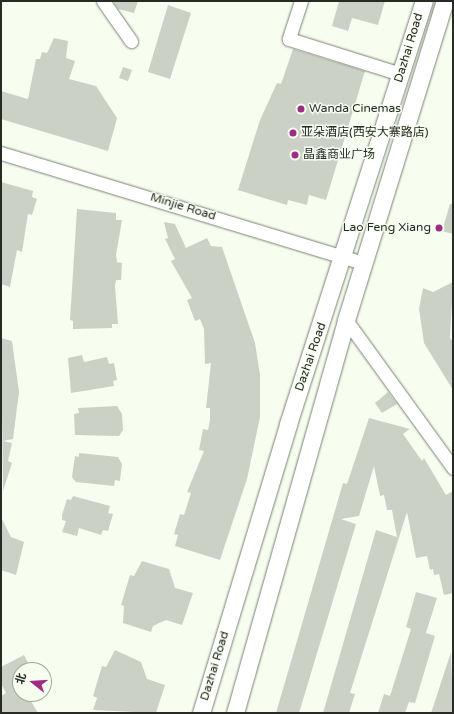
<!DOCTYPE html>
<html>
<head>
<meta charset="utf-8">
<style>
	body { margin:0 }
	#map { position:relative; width:454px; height:714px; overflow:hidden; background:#f7fef0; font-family:"Varela Round","Noto Sans SC",sans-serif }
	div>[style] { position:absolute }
	.building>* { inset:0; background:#cbd2c5 }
	.roads { filter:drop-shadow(0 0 1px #7a8174) drop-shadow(0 0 1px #7a8174) }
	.minor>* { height:13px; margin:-6.5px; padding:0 6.5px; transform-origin:6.5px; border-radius:6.5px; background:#fff }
	.major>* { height:17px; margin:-8.5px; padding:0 8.5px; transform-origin:8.5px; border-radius:8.5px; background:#fff }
	.dots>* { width:11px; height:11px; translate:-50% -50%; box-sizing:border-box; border:2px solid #f7fef0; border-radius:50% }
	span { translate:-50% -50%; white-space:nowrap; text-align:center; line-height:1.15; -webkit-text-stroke:3px #f7fef0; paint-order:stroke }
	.street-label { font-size:12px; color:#272a25 }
	.poi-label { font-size:12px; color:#272a25 }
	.left { translate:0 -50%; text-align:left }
	.right { translate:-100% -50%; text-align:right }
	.frame { position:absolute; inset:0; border:2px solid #272a25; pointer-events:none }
	.north { position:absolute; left:12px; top:662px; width:40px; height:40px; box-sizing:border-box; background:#f7fef0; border:1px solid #a4a99f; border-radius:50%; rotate:287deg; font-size:11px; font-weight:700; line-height:16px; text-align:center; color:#272a25 }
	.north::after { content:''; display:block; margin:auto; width:14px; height:18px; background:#a12b84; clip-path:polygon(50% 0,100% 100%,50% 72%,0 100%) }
</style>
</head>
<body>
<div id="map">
	<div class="building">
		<i style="clip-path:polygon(113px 1px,138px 1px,134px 13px,118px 9px)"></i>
		<i style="clip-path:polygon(339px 1px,385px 1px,378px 25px,352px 18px,348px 31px,332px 26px)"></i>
		<i style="clip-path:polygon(168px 5px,191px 13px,170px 79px,148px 72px)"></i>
		<i style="clip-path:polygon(54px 38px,68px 41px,66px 58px,75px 61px,69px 79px,96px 86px,117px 118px,108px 151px,1px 119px,1px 91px,28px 99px,36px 59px,40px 59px,42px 52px,47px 53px)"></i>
		<i style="clip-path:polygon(293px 49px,365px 71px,326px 200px,309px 195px,307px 205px,288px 200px,287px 205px,238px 190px,260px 120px,277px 83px,281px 84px)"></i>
		<i style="clip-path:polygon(123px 67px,132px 70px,128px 81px,119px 78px)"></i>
		<i style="clip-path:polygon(1px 182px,33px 191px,32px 197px,37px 199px,32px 215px,28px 214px,22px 252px,17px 250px,10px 287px,1px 284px)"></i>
		<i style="clip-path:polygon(450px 204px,453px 204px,453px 234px,442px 231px)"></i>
		<i style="clip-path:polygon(77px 209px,116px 213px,116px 220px,122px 220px,116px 255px,117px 262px,122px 263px,121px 280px,116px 280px,115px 286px,118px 324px,112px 324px,112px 328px,73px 329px,73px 321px,70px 320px)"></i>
		<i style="clip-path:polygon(164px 222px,175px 224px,186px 248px,207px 238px,211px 246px,222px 247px,255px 343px,260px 375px,260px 417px,247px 479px,220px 560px,175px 546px,178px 535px,174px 534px,180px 514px,184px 515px,191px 493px,187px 492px,204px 451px,199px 450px,203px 429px,208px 430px,210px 419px,210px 408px,206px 408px,211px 363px,205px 364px,204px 329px,200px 319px,195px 321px,187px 300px,192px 298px,171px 261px,175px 259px,165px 239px,168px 238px)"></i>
		<i style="clip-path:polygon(453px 282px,450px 338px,453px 342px,453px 390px,424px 343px,419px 309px,423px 288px,433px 292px)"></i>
		<i style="clip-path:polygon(1px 338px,12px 341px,19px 392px,13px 439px,3px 441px,12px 443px,8px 461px,12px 463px,3px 491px)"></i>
		<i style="clip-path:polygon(82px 355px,84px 362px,107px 357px,109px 364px,114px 363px,117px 380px,113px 381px,114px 386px,71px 393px,68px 358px)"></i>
		<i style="clip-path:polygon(388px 392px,397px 404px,382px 413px,375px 403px)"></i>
		<i style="clip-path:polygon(117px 406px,122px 414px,123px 430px,119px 436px,75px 435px,74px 414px,79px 413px,78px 408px)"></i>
		<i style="clip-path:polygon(369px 418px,410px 429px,403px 434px,422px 461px,424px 458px,446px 495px,453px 491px,453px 593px,444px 595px,439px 574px,434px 575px,433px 569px,430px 570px,427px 556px,416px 558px,407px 512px,350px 693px,355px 694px,349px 713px,323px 713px,376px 530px,397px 537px,392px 510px,387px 510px,384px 495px,380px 496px,374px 466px,359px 516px,341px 519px,356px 524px,299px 713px,276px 713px,343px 483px,347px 484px)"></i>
		<i style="clip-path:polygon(79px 453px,118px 457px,122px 464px,120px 481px,115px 480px,114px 486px,76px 482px,72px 477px,75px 456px,79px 457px)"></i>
		<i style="clip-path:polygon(73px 496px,110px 506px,108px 513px,113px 514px,108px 531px,103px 530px,101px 535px,79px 528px,77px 536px,62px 532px,66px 521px,62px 520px,62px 515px,67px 499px,71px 500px)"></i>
		<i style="clip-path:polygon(1px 517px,11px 537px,24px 542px,16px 575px,1px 570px)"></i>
		<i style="clip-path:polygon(142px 561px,169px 569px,175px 588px,193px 593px,182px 625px,166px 620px,153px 626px,151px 632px,123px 623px,124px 606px,121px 605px,130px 575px,134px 576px)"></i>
		<i style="clip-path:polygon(416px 592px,437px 598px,426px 633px,435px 636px,415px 703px,409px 702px,405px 713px,378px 713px,384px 694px,390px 696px,411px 629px,406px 627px)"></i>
		<i style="clip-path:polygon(115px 650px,141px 662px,147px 679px,165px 685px,156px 713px,93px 710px,97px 698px,93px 696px,102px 666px,106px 667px)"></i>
		<i style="clip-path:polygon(451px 652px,453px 713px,431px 713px,434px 704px)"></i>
		<i style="clip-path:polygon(24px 655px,32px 670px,20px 670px,20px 694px,44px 694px,31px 701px,38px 713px,1px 713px,1px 696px,6px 693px,1px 684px,1px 667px)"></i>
	</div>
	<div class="roads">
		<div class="minor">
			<i style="left:103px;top:1px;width:49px;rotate:55deg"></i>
			<i style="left:301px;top:1px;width:40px;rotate:108deg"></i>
			<i style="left:289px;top:39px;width:117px;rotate:17.4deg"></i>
			<i style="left:1px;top:153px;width:378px;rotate:16.9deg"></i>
			<i style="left:346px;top:320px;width:183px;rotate:54.1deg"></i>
		</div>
		<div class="major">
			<i style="left:201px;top:713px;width:302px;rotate:-73.2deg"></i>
			<i style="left:288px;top:424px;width:444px;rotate:-72.2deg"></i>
			<i style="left:235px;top:713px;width:408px;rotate:-74.2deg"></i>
			<i style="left:346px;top:320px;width:334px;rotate:-72.8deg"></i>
		</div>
	</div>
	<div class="dots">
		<i style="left:301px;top:109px;background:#a12b84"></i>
		<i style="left:293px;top:133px;background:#a12b84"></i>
		<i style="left:295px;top:155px;background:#a12b84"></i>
		<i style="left:439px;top:228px;background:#a12b84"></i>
	</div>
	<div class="street-label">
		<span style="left:409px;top:48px;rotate:-73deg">Dazhai Road</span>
		<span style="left:183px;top:207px;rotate:17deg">Minjie Road</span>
		<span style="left:311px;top:357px;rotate:-71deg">Dazhai Road</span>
		<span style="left:215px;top:666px;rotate:-73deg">Dazhai Road</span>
	</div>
	<div class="poi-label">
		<span class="left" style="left:309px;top:109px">Wanda Cinemas</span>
		<span class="left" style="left:301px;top:133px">亚朵酒店(西安大寨路店)</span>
		<span class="left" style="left:303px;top:155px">晶鑫商业广场</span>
		<span class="right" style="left:431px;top:228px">Lao Feng Xiang</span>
	</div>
	<div class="frame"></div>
	<div class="north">北</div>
</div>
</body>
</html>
